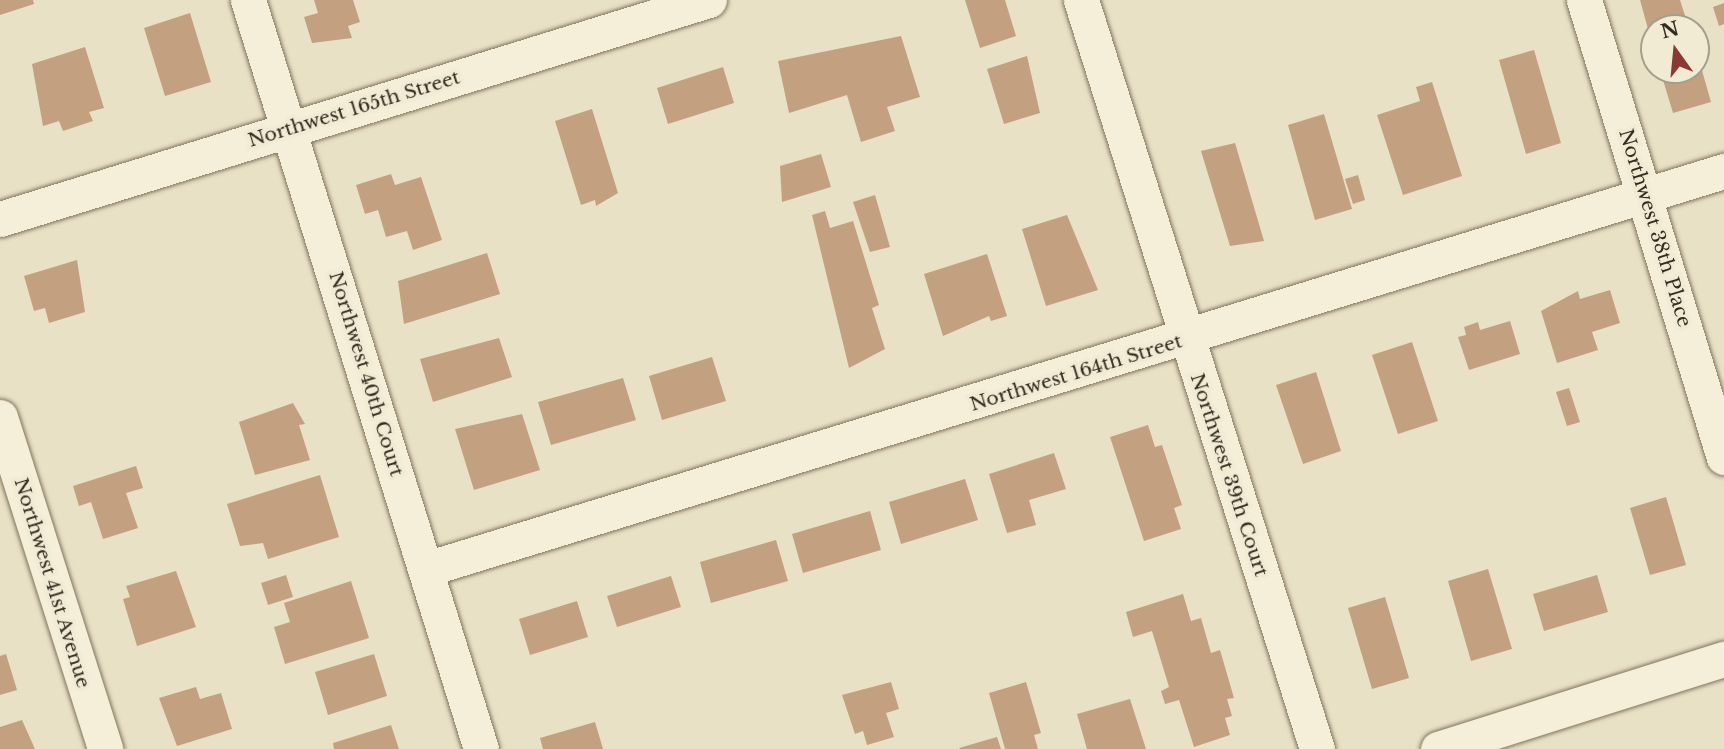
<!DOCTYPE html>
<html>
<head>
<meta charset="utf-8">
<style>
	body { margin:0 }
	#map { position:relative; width:1724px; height:749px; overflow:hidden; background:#e9e1c6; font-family:"Libre Baskerville",serif }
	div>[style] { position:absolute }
	.building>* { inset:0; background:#c3a07f }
	.roads { filter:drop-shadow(0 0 2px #82745d) drop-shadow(0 0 2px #82745d) }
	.minor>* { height:35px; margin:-17.5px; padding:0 17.5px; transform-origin:17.5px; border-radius:17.5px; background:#f5eed8 }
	span { translate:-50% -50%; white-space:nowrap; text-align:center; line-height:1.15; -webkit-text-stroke:7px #f1ebd4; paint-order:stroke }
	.street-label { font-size:19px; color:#342b20 }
	.north { position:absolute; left:1640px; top:14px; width:70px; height:70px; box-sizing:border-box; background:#f1ebd4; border:2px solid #a59e8c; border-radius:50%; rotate:345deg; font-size:19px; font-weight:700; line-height:28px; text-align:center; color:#342b20 }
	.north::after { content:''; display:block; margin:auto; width:24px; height:32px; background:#8b3934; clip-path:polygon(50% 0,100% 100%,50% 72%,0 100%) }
</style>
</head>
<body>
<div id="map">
	<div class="building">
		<i style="clip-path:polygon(0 0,33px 0,34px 4px,0 15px)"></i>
		<i style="clip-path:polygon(314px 0,353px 0,360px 22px,348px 26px,352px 38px,312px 43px,304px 17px,318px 13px)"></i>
		<i style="clip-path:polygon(965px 0,1005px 0,1016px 36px,980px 48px)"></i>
		<i style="clip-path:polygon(1640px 0,1680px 0,1689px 28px,1654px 28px,1653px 47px)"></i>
		<i style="clip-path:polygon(1724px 3px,1724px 24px,1719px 26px,1713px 7px)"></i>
		<i style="clip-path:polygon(190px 13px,211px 82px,165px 96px,144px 28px)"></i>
		<i style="clip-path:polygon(901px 36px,920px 97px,887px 107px,895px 131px,861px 142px,847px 95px,789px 113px,778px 61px)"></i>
		<i style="clip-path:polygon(85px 47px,104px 108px,89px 112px,93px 121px,63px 131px,59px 121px,43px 126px,32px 64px)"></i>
		<i style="clip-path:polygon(1534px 50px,1561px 143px,1526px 154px,1499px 60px)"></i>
		<i style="clip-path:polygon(1697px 53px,1711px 102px,1673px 113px,1660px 70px,1696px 70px)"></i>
		<i style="clip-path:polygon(1027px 56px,1040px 113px,1004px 124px,987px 69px)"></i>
		<i style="clip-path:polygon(723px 67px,734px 103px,668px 124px,657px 88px)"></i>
		<i style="clip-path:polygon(1432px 82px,1462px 176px,1403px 195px,1377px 115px,1420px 101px,1416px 87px)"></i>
		<i style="clip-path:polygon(592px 109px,618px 193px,596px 206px,595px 200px,581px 205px,555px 121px)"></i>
		<i style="clip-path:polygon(1324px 114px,1352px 209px,1315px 220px,1288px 125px)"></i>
		<i style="clip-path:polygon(1235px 143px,1264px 241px,1230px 246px,1201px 151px)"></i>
		<i style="clip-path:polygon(821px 154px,831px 187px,782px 202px,780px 166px)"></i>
		<i style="clip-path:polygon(391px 174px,395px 185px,421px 177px,442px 240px,413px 250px,407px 231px,386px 237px,378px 210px,365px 214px,356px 185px)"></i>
		<i style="clip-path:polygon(1358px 175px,1365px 200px,1353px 204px,1345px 179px)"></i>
		<i style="clip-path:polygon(875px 195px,890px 247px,870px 252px,853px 202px)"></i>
		<i style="clip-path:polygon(825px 211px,830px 228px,853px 221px,879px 305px,872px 308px,885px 349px,849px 368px,812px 215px)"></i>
		<i style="clip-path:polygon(1067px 215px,1098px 290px,1046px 306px,1022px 229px)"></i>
		<i style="clip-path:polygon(487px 253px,500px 294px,404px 324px,398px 281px)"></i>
		<i style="clip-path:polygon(987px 254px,1007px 316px,991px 321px,989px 316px,943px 336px,924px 274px)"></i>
		<i style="clip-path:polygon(77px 260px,85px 312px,49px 323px,45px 308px,34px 311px,24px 276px)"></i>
		<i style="clip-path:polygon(1610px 290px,1620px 323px,1592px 332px,1598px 350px,1557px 363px,1541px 311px,1578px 291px,1580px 299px)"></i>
		<i style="clip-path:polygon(1510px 321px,1520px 354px,1469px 370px,1458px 337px,1466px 335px,1464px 327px,1478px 322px,1480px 330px)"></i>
		<i style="clip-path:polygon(499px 338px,512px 377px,433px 402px,420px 359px)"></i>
		<i style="clip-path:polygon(1412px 342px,1438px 421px,1398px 434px,1372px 355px)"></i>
		<i style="clip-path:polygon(712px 357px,726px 401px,662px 420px,649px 376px)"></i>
		<i style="clip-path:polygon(1316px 372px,1341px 451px,1303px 464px,1276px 385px)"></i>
		<i style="clip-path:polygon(623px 378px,636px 420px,551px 445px,538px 402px)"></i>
		<i style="clip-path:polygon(1569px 388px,1580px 422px,1567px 426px,1556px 392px)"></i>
		<i style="clip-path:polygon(293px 403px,305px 424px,299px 425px,310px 460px,255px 475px,239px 422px)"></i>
		<i style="clip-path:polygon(522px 414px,540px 470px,474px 490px,455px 429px)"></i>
		<i style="clip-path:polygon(1148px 425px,1155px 447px,1162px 445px,1182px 505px,1174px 508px,1181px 529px,1144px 541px,1110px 437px)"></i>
		<i style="clip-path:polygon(1054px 453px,1066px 489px,1029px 500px,1036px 525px,1007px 533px,989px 474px)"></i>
		<i style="clip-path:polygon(136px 466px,143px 488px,126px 493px,138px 528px,103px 539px,91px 502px,79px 506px,73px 486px)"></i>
		<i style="clip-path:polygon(320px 475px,339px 537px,268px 559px,263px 543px,240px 546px,227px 504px)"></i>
		<i style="clip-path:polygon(965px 479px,978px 520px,901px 544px,889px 502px)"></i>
		<i style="clip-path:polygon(1666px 497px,1686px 565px,1650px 575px,1630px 508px)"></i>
		<i style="clip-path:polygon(870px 511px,881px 550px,803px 573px,792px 534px)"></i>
		<i style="clip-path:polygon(776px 540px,788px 581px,711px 603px,700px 562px)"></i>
		<i style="clip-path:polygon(1488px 569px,1512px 649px,1471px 661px,1448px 581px)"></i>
		<i style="clip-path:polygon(176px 571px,196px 627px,137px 646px,123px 599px,130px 597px,126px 586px)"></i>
		<i style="clip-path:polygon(286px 575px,293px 597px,268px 605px,261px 583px)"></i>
		<i style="clip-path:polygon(1597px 575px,1608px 612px,1544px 631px,1533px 594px)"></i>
		<i style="clip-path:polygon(671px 576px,681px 607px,617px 627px,607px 596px)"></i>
		<i style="clip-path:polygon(351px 581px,369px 638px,285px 664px,274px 627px,290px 622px,284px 603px)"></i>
		<i style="clip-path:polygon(1183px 594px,1191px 621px,1201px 618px,1211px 653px,1220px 650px,1234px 698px,1227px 699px,1232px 716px,1225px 718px,1230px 735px,1194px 747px,1179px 700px,1165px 704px,1161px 691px,1169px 687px,1152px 631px,1133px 637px,1126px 612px)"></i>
		<i style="clip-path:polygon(1385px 597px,1409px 678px,1372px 689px,1348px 608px)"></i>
		<i style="clip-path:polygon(577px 601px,588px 637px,530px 655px,519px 619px)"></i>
		<i style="clip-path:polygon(6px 654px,17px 690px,0 695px,0 656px)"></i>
		<i style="clip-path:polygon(374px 654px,387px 696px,328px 715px,315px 672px)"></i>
		<i style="clip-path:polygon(891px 682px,899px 709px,886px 713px,894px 737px,867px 745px,863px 731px,855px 734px,842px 695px)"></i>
		<i style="clip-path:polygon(1026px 682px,1041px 733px,1034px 735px,1038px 749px,1005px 749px,989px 693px)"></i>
		<i style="clip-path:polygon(196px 687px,200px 699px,221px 693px,232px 729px,177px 746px,159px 698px)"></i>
		<i style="clip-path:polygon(1130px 699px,1146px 749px,1087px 749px,1077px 714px)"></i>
		<i style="clip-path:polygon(22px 720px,35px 749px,0 749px,0 727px)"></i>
		<i style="clip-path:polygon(595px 722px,603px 749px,543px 749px,540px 738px)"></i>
		<i style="clip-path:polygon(391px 725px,399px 749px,334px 749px,333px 743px)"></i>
		<i style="clip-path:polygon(997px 737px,1001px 749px,960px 749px,959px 748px)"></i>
	</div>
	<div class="roads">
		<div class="minor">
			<i style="left:248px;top:0;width:784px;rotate:72.72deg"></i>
			<i style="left:1081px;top:0;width:785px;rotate:72.51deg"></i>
			<i style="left:1584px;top:0;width:478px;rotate:73deg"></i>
			<i style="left:0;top:219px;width:742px;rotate:-17.17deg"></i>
			<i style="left:0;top:417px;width:348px;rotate:72.4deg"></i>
			<i style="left:426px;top:569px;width:1358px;rotate:-17.05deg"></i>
			<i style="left:1438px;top:749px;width:300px;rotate:-17.5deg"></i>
		</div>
	</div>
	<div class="street-label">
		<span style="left:354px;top:109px;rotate:-17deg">Northwest 165th Street</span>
		<span style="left:1655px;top:228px;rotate:73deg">Northwest 38th Place</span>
		<span style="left:1076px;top:373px;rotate:-17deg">Northwest 164th Street</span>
		<span style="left:366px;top:374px;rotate:73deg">Northwest 40th Court</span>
		<span style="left:1229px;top:475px;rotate:72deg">Northwest 39th Court</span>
		<span style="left:52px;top:583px;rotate:73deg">Northwest 41st Avenue</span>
	</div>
	<div class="north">N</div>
</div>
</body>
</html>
